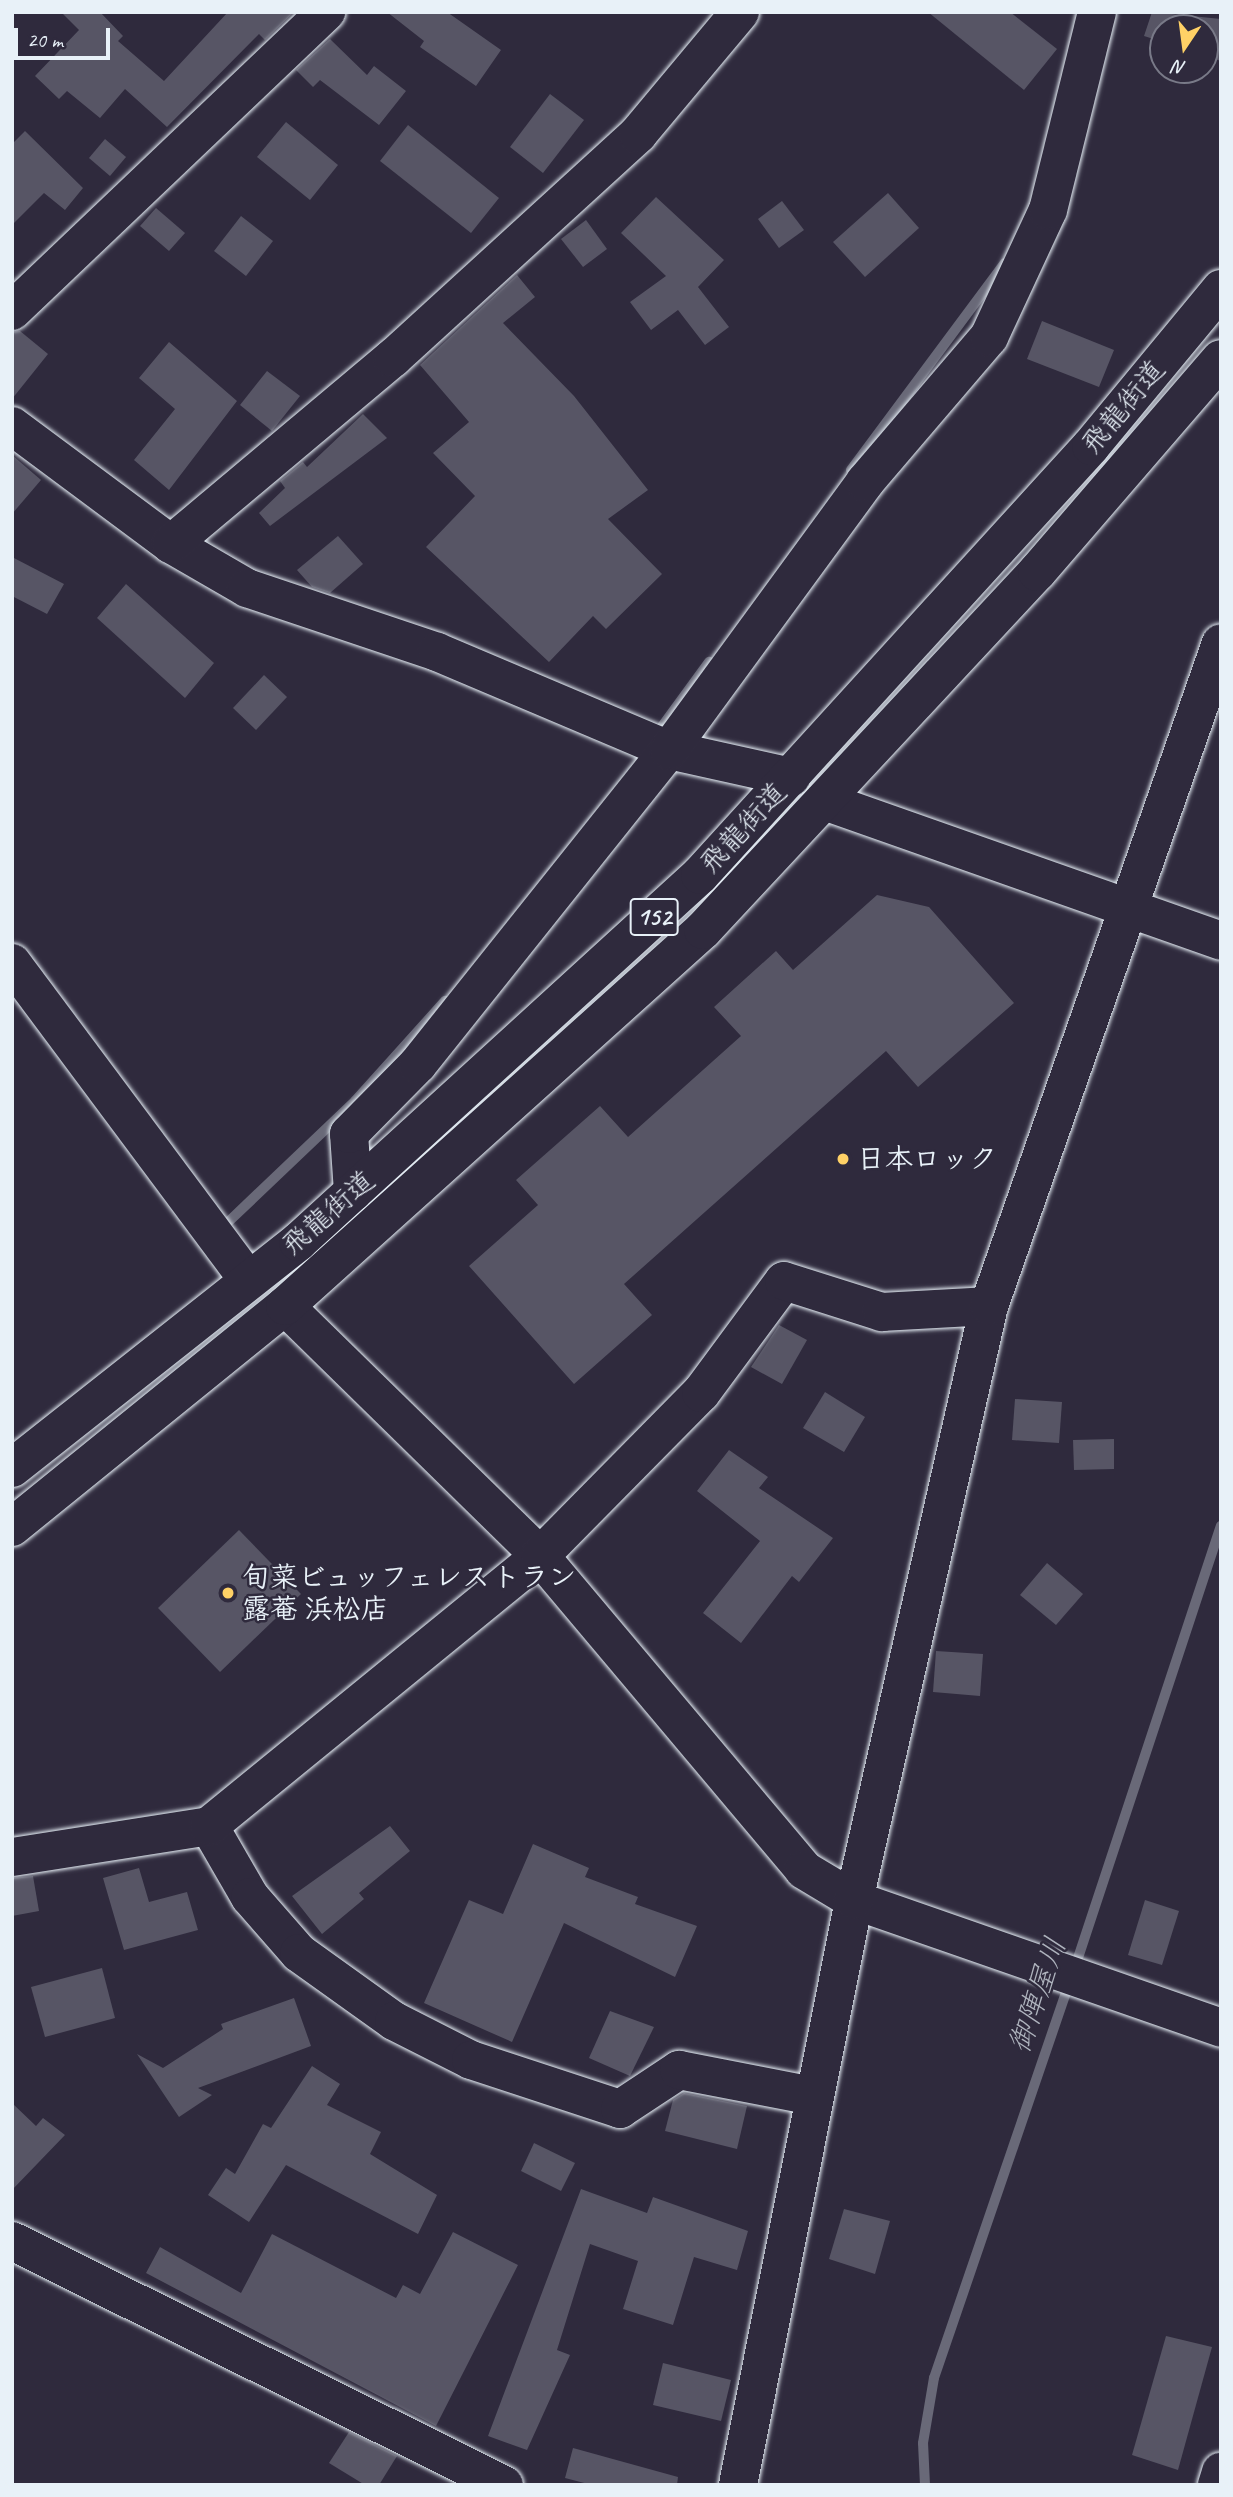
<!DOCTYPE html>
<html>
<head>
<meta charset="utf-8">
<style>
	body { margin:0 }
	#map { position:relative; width:1233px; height:2497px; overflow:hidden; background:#2f2a3d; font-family:Caveat,"Klee One",sans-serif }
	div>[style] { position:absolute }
	.stream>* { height:10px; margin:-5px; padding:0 5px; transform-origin:5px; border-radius:5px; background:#696978 }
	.building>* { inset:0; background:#575565 }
	.roads { filter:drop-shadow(0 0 2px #e8f1f8) drop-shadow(0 0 2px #e8f1f8) }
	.street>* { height:38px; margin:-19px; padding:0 19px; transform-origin:19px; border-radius:19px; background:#2f2a3d }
	.secondary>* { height:38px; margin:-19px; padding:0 19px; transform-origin:19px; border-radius:19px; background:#2f2a3d }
	.highway>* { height:38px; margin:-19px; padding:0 19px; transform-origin:19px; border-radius:19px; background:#2f2a3d }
	.dots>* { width:19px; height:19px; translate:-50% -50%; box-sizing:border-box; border:4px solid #2f2a3d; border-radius:50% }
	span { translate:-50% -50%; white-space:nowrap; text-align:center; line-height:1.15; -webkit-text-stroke:5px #2f2a3d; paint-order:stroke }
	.shield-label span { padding:2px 5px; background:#2f2a3d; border:2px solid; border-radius:5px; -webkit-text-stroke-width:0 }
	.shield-label { font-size:26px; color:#e8f1f8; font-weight:700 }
	.street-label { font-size:28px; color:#e8f1f8 }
	.poi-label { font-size:28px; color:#e8f1f8; font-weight:700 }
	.left { translate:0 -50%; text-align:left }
	.water-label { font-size:30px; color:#afb4be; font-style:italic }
	.frame { position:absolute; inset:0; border:14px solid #e8f1f8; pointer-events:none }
	.north { position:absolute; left:1149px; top:14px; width:70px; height:70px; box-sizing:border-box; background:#2f2a3d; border:2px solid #797a88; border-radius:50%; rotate:193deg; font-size:19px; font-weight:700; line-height:28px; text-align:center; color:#e8f1f8 }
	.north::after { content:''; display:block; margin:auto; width:24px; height:32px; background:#ffd166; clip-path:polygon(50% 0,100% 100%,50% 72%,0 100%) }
	.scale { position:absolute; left:14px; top:28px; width:96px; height:32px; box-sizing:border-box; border:4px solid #e8f1f8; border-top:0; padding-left:9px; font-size:21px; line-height:24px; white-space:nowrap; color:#e8f1f8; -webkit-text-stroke:5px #2f2a3d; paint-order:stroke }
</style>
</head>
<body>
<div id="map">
	<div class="stream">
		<i style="left:851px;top:470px;width:258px;rotate:-53.4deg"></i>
		<i style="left:658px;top:732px;width:87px;rotate:-53.9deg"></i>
		<i style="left:225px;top:1225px;width:180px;rotate:-43.6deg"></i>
		<i style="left:355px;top:1101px;width:135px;rotate:-48deg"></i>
		<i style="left:1074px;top:1970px;width:468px;rotate:-71.7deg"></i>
		<i style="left:925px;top:2485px;width:42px;rotate:-92.7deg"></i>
		<i style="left:923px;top:2443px;width:66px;rotate:-80.4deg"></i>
		<i style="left:934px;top:2378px;width:416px;rotate:-71.1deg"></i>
	</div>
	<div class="building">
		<i style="clip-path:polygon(61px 12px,100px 12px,123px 36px,118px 41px,164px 81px,228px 12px,294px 12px,265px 40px,259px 34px,167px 127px,125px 89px,100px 118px,67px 91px,59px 99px,35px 76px,79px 30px)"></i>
		<i style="clip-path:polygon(387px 12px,447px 12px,501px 50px,476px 86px,420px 47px,424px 41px)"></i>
		<i style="clip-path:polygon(928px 12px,1010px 12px,1057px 49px,1024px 90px)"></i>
		<i style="clip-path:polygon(1152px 12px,1221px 19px,1221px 61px,1205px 56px,1205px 28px,1163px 28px,1163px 42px,1144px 36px)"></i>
		<i style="clip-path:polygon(330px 39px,367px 75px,374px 66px,406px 91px,379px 125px,320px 80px,313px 87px,296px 70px)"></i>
		<i style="clip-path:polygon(550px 94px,584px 120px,543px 173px,510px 147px)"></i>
		<i style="clip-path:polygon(286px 122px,338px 165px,310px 200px,257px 157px)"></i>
		<i style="clip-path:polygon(408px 125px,499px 198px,471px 233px,380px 161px)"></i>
		<i style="clip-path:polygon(25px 131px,83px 188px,65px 210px,44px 193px,12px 225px,12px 144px)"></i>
		<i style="clip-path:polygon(105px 139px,126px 157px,110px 176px,89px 158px)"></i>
		<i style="clip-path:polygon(888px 193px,919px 228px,865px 277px,833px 242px)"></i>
		<i style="clip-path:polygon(656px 197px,724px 260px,698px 287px,729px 327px,705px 345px,678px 310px,651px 330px,630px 302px,666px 276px,621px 233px)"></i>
		<i style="clip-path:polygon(782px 201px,804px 230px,779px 248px,758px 219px)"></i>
		<i style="clip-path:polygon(156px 208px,185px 233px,169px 251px,140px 226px)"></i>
		<i style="clip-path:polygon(241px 216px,273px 241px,246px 276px,214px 251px)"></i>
		<i style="clip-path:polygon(586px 220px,607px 249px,583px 267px,561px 239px)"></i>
		<i style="clip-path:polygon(517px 275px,535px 297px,503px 323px,574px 396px,648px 490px,608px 519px,662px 574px,606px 629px,593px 616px,549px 662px,426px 547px,475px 496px,433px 453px,469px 422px,420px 365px)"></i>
		<i style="clip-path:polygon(1042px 321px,1114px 350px,1099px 387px,1027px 359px)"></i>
		<i style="clip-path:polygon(20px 331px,48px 354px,12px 399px,12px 332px)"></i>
		<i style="clip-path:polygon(169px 342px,237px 401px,169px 490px,134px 460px,175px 409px,139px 378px)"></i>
		<i style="clip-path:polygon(267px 371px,300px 396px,272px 431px,240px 405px)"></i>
		<i style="clip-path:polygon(363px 414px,387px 438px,270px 526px,259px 513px,285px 488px,280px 481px,303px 462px,307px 467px)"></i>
		<i style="clip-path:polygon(12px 455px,41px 480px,12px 514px)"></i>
		<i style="clip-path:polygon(338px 536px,363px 564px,330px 593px,312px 587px,297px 570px)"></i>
		<i style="clip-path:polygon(12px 557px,64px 584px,47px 614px,12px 596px)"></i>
		<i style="clip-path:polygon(126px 584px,214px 663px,185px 698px,97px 618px)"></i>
		<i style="clip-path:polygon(264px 675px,287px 697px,256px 730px,233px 708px)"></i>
		<i style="clip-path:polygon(877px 895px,929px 907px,1014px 1003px,918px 1087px,886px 1051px,624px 1284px,652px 1315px,574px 1384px,469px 1266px,538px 1205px,516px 1180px,600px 1106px,628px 1137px,741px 1036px,714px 1007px,776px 951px,793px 970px)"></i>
		<i style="clip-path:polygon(779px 1325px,807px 1340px,782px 1384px,751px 1367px)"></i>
		<i style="clip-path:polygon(825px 1392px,865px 1417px,844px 1452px,803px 1428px)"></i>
		<i style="clip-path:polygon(1015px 1399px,1062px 1402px,1059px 1443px,1012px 1440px)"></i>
		<i style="clip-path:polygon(1114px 1439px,1114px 1469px,1074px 1470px,1073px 1440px)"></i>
		<i style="clip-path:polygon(729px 1450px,768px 1477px,759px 1488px,833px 1538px,799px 1582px,792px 1576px,741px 1643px,703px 1613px,760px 1541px,697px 1491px)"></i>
		<i style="clip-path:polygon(239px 1530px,301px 1594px,220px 1672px,158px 1608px)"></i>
		<i style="clip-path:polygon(1047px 1563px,1083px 1594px,1056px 1625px,1020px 1595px)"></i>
		<i style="clip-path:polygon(936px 1651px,983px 1654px,980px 1696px,933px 1692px)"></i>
		<i style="clip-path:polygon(390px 1826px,410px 1851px,359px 1893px,364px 1899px,322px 1934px,292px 1896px)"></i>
		<i style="clip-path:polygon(533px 1844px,589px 1868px,585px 1877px,638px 1897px,635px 1904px,697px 1926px,675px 1977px,564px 1923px,512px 2042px,424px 2003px,469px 1900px,503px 1914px)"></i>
		<i style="clip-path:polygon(139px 1868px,149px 1902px,187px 1892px,198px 1930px,124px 1950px,103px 1878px)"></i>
		<i style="clip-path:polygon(33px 1876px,39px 1911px,12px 1916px,12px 1878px)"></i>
		<i style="clip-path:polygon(1145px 1900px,1179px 1911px,1162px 1965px,1128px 1955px)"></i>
		<i style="clip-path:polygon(102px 1968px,115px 2018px,45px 2037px,31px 1987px)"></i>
		<i style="clip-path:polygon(294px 1998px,311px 2046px,198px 2088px,212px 2095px,179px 2117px,137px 2054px,163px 2068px,223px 2029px,221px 2024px)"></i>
		<i style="clip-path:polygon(610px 2011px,654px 2027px,630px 2076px,589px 2058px)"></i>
		<i style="clip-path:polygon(312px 2066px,340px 2084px,327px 2105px,381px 2132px,370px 2154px,437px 2195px,418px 2234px,286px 2165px,249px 2222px,208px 2195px,226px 2168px,235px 2174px,263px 2124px,271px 2128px)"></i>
		<i style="clip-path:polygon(684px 2093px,747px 2106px,737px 2149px,665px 2131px,673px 2100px)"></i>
		<i style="clip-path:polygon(12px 2103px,36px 2126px,43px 2118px,65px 2135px,12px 2190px)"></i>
		<i style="clip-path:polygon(534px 2143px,575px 2163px,561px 2191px,521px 2171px)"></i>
		<i style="clip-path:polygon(581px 2189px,647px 2213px,653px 2197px,748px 2231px,737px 2270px,694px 2257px,673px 2325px,623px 2309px,638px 2261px,590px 2244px,557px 2350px,570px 2355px,527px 2450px,488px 2436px)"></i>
		<i style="clip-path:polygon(844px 2209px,890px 2221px,875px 2274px,829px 2259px)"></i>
		<i style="clip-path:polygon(453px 2232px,518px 2265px,436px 2426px,146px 2273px,160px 2247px,241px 2293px,272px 2234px,396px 2298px,403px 2285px,420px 2294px)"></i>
		<i style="clip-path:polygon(1166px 2336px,1212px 2347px,1178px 2470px,1132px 2455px)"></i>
		<i style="clip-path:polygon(663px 2363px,731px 2380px,721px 2421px,653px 2405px)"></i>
		<i style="clip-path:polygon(349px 2432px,397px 2456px,379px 2485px,365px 2485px,329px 2463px)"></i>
		<i style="clip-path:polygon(573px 2448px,678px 2477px,677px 2485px,592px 2485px,565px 2478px)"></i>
	</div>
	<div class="roads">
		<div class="street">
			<i style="left:12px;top:311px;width:434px;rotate:-43.6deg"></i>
			<i style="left:12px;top:426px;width:198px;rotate:36.6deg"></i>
			<i style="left:171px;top:544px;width:88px;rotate:30.1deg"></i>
			<i style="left:247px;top:588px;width:200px;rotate:18.6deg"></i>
			<i style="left:437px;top:652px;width:252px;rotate:22.9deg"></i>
			<i style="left:669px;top:750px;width:125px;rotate:12.5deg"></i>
			<i style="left:171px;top:544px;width:290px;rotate:-40deg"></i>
			<i style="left:393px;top:358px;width:332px;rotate:-42.4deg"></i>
			<i style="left:638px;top:134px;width:159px;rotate:-50.1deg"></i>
			<i style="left:824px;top:801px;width:421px;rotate:19.4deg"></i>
			<i style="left:12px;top:963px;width:395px;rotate:53.3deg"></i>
			<i style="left:353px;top:1192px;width:58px;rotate:-93.9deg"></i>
			<i style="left:349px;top:1134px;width:98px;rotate:-45.4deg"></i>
			<i style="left:418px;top:1064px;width:402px;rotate:-51.4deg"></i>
			<i style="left:669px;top:750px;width:332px;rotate:-53.8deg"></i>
			<i style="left:865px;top:482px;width:191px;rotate:-49.5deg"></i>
			<i style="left:989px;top:337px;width:140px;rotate:-65.1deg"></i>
			<i style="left:1048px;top:210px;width:204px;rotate:-76.1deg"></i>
			<i style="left:285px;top:1306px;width:357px;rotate:44.4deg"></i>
			<i style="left:540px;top:1556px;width:410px;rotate:49.9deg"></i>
			<i style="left:804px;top:1870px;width:58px;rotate:31deg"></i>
			<i style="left:854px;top:1900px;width:389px;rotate:19.2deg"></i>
			<i style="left:209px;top:1826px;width:82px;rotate:60deg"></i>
			<i style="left:250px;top:1897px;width:74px;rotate:48.8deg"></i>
			<i style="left:299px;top:1953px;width:117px;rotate:35.6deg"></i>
			<i style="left:394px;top:2021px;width:86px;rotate:26.9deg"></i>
			<i style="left:471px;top:2060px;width:157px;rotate:18.2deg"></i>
			<i style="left:620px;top:2109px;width:71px;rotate:-33.5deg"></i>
			<i style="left:679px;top:2070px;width:136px;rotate:11deg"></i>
			<i style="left:12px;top:1857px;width:199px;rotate:-8.9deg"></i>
			<i style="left:209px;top:1826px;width:427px;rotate:-39.2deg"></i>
			<i style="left:540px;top:1556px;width:229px;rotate:-45.4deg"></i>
			<i style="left:701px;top:1393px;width:139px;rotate:-53.5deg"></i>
			<i style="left:784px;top:1281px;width:103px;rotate:17.6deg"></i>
			<i style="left:882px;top:1312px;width:107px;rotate:-3.2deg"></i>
			<i style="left:12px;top:2241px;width:549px;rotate:26.38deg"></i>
			<i style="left:738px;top:2485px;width:596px;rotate:-78.78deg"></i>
			<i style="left:854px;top:1900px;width:609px;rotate:-77.2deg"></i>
			<i style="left:989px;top:1306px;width:702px;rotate:-70.71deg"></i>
		</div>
		<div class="secondary">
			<i style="left:1217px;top:2485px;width:14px;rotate:-73deg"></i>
		</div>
		<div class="highway">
			<i style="left:12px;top:1468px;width:365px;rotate:-38.3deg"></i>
			<i style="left:298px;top:1242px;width:544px;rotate:-42.39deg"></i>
			<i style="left:700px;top:875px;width:580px;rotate:-47.65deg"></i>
			<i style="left:1091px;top:446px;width:204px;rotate:-50.4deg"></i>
			<i style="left:12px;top:1527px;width:351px;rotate:-39deg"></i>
			<i style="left:285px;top:1306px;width:562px;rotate:-41.97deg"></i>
			<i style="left:703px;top:930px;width:490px;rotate:-47deg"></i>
			<i style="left:1037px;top:572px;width:281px;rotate:-49.2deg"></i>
		</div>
	</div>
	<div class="dots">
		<i style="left:843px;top:1159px;background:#ffd166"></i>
		<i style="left:228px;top:1593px;background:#ffd166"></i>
	</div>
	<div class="shield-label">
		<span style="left:654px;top:917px">152</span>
	</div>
	<div class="street-label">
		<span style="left:1123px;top:407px;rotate:-50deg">飛龍街道</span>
		<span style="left:743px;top:828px;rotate:-47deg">飛龍街道</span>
		<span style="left:328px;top:1213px;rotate:-41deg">飛龍街道</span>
	</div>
	<div class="poi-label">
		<span class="left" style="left:857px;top:1159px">日本ロック</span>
		<span class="left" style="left:242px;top:1593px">旬菜ビュッフェレストラン<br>露菴 浜松店</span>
	</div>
	<div class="water-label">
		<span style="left:1037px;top:1995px;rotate:-71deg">御陣屋川</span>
	</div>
	<div class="frame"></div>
	<div class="north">N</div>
	<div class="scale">20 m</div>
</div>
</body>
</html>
